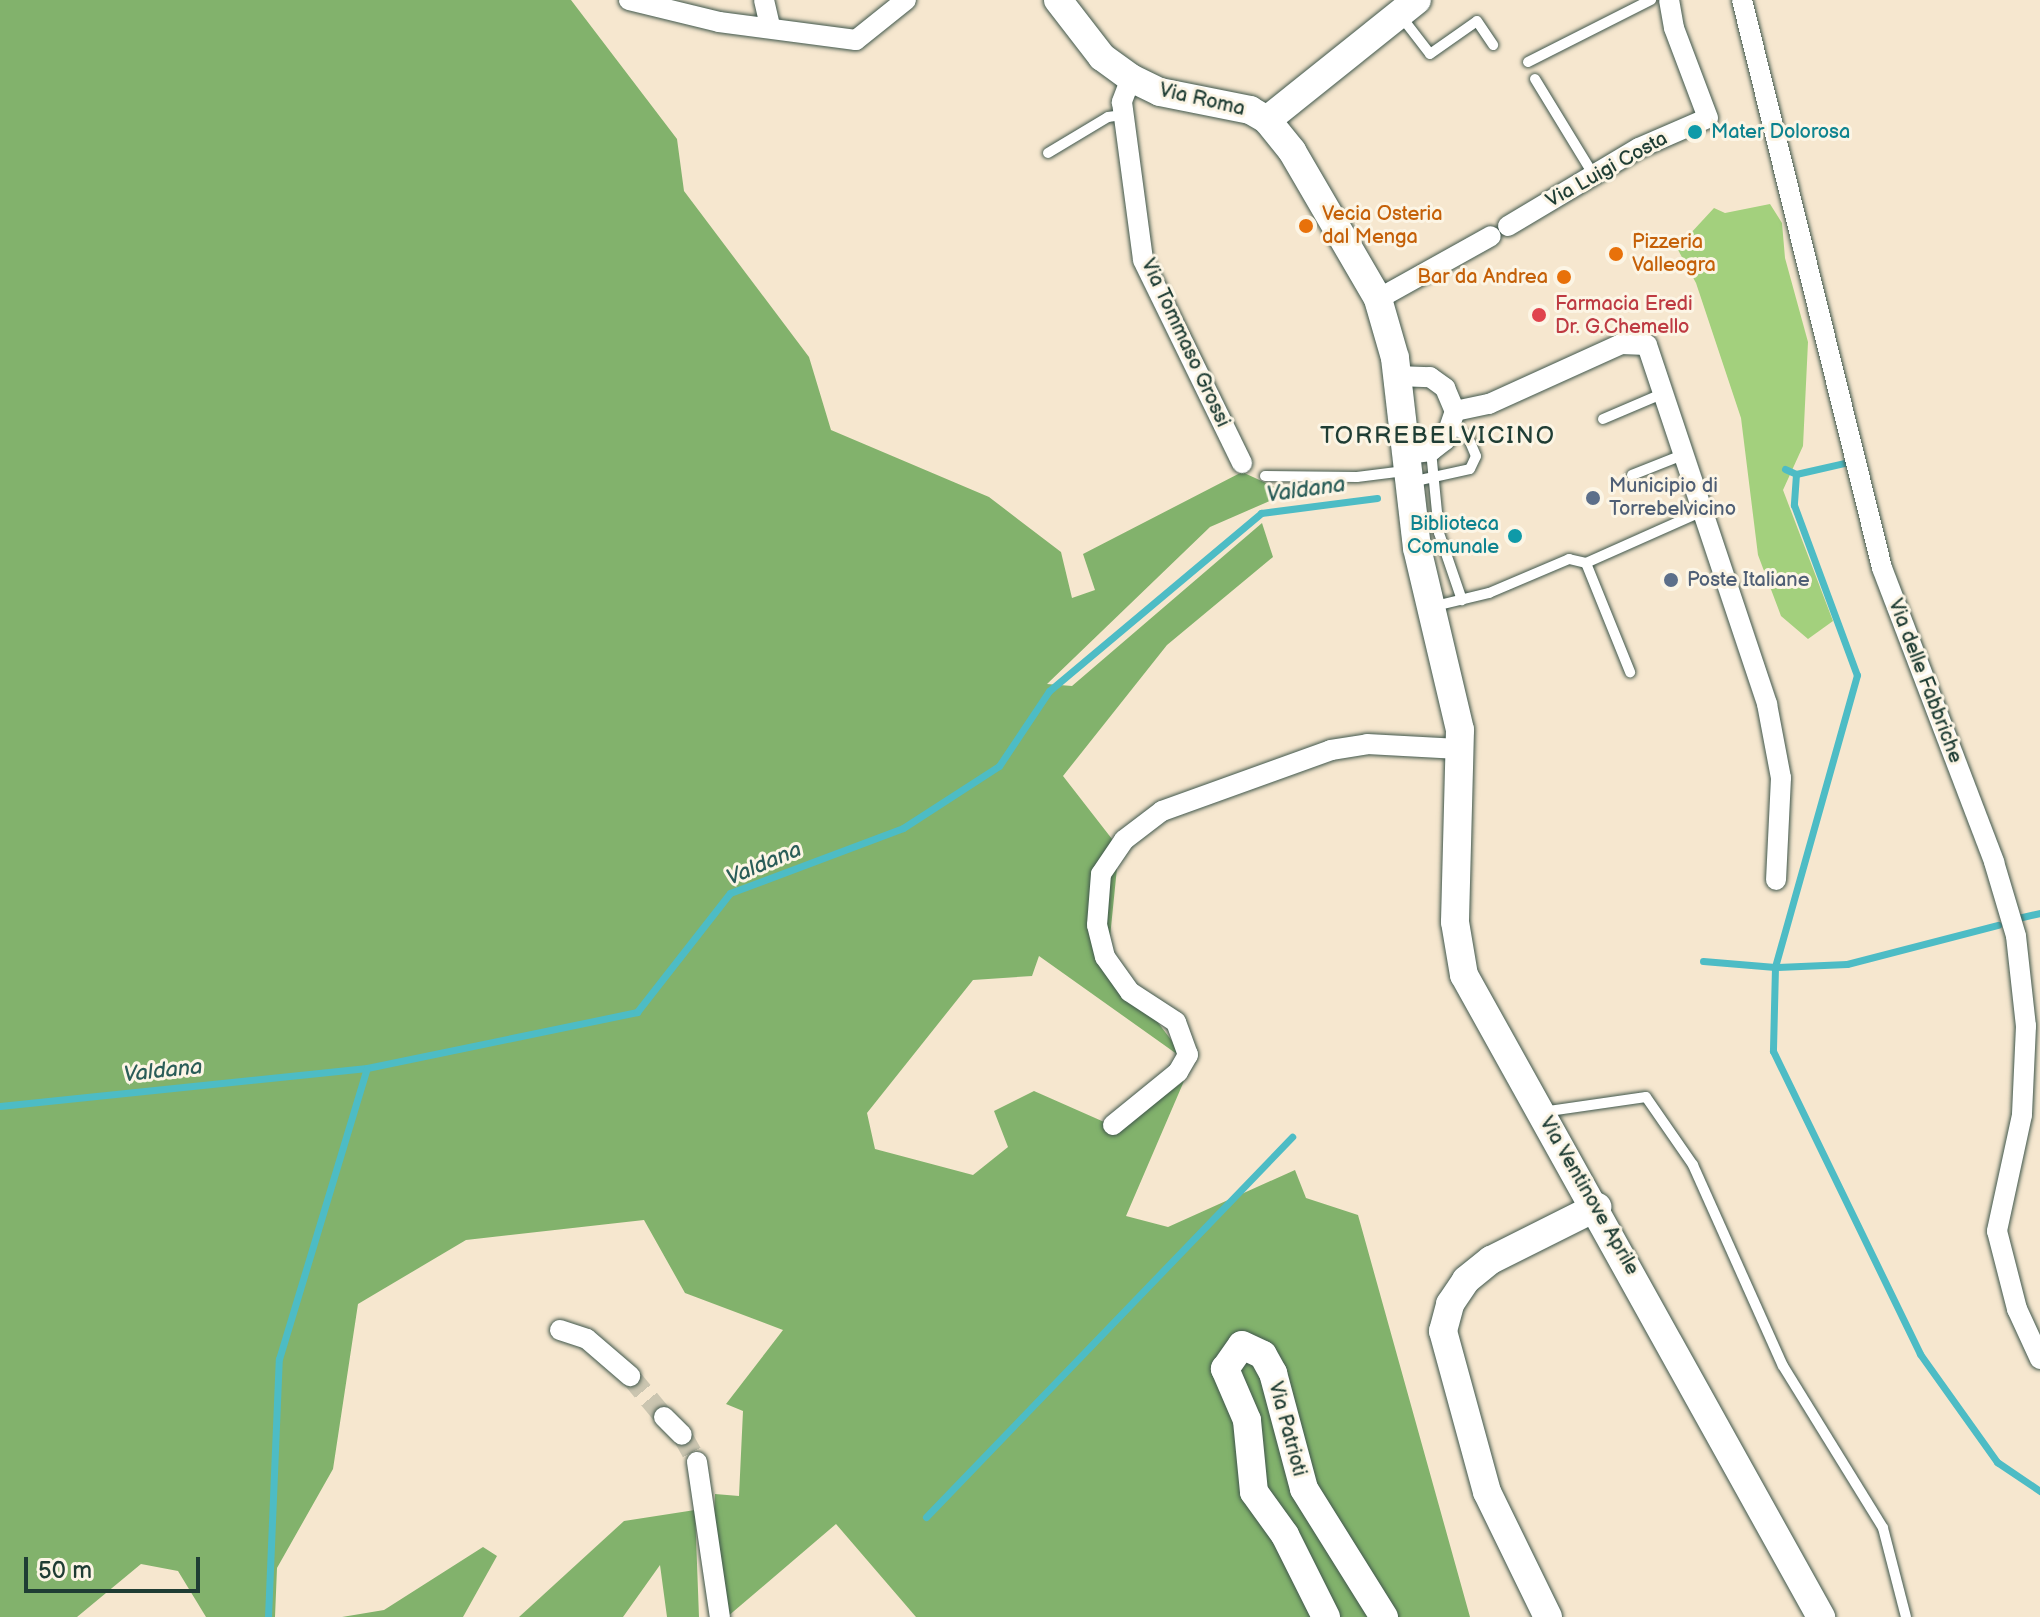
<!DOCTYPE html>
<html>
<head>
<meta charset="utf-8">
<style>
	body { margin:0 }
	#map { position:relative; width:2040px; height:1617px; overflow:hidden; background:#f6e7cf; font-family:"Balsamiq Sans",sans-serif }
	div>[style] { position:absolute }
	.green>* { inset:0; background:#a3d07d }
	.forest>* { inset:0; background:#82b26c }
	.stream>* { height:7px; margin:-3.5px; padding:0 3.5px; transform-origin:3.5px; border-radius:3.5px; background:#4dbcc5 }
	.street-tunnel>* { height:20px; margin-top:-10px; transform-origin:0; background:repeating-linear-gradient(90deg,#cbc5b0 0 20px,transparent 0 30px) }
	.roads { filter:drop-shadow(0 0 2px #3f564b) drop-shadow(0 0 2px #3f564b) }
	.lane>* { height:10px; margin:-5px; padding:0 5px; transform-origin:5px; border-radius:5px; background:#fff }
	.street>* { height:20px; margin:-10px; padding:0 10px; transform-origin:10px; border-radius:10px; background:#fff }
	.secondary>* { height:28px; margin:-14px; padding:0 14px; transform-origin:14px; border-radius:14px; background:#fff }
	.dots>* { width:22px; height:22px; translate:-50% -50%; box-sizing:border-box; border:4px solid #fcf5e5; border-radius:50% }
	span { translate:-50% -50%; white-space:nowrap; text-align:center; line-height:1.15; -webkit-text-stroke:6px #fcf5e5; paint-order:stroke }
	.street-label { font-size:20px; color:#1f3d34 }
	.culture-label { font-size:20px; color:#0d838f }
	.left { translate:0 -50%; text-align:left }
	.right { translate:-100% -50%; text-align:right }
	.food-label { font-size:20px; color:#c56008 }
	.health-label { font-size:20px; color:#be3a42 }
	.service-label { font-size:20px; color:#4e5e75 }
	.water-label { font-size:22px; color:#2a5d58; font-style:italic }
	.quarter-label { font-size:24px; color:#1f3d34; letter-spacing:2px }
	.scale { position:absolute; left:24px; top:1557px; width:176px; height:36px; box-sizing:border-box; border:4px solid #1f3d34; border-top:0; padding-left:10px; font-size:24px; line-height:28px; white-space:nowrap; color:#1f3d34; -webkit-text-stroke:6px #fcf5e5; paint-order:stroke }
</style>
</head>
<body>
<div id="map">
	<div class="green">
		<i style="clip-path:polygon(1770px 204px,1782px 223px,1785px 258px,1808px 342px,1803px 446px,1783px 490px,1833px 621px,1808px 639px,1781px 616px,1758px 555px,1741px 418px,1696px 283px,1677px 248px,1714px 208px,1725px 213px)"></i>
	</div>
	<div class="forest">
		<i style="clip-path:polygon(0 0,571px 0,677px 139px,684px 191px,809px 357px,831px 430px,989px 497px,1061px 552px,1072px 598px,1095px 590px,1083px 554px,1242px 472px,1288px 493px,1210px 527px,1047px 684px,1072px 686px,1262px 523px,1273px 557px,1167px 645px,1063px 776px,1119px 848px,1108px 957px,1188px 1062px,1039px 956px,1032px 976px,973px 980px,867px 1113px,875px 1149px,973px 1175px,1008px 1147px,994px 1111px,1034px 1091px,1120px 1129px,1184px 1081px,1126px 1216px,1168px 1227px,1295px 1170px,1306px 1198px,1358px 1215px,1470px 1617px,916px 1617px,836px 1524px,727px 1617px,710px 1617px,715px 1494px,739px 1496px,743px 1411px,726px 1404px,783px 1330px,685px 1293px,644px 1220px,466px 1240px,358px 1304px,333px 1469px,277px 1568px,275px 1617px,206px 1617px,178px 1571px,141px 1564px,77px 1617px,0 1617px)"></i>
		<i style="clip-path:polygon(695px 1510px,699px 1617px,667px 1617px,660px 1565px,623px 1617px,519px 1617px,624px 1521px)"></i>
		<i style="clip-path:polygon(483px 1547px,497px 1556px,463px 1617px,342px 1617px,384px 1610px)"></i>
	</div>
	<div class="stream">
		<i style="left:1785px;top:469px;width:12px;rotate:24deg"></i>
		<i style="left:1796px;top:474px;width:49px;rotate:-12.9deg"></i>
		<i style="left:1796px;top:474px;width:31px;rotate:94deg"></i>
		<i style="left:1794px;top:505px;width:181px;rotate:69.7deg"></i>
		<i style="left:1857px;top:675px;width:303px;rotate:105.7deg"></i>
		<i style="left:1775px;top:967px;width:84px;rotate:91.4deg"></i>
		<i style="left:1773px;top:1051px;width:337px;rotate:64.1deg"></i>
		<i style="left:1920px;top:1354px;width:133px;rotate:54.5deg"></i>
		<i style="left:1997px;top:1462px;width:52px;rotate:34deg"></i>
		<i style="left:2018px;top:918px;width:23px;rotate:-13deg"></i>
		<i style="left:1703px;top:961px;width:72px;rotate:4.8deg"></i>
		<i style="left:1775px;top:967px;width:72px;rotate:-2.4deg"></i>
		<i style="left:1847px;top:964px;width:156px;rotate:-14.5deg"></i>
		<i style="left:0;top:1106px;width:369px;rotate:-5.9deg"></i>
		<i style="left:367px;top:1068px;width:276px;rotate:-11.7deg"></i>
		<i style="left:637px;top:1012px;width:151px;rotate:-52deg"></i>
		<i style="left:730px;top:893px;width:185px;rotate:-20.6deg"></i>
		<i style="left:903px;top:828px;width:114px;rotate:-32.9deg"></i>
		<i style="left:999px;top:766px;width:90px;rotate:-56.3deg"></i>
		<i style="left:1049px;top:691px;width:277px;rotate:-40deg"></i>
		<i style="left:1261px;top:513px;width:117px;rotate:-7.4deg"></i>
		<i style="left:926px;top:1517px;width:528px;rotate:-46.08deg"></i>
		<i style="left:268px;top:1617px;width:258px;rotate:-87.6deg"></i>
		<i style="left:279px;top:1359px;width:304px;rotate:-73.2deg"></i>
	</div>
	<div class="street-tunnel">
		<i style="left:630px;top:1376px;width:53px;rotate:50.3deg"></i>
		<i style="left:682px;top:1435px;width:31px;rotate:61deg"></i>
	</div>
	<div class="roads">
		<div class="lane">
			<i style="left:1400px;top:15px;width:49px;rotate:52.4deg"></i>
			<i style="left:1430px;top:54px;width:57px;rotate:-35.1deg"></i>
			<i style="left:1477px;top:21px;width:29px;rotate:56deg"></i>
			<i style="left:1528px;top:62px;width:138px;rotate:-26.8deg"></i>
			<i style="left:1535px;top:79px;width:111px;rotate:58.6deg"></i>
			<i style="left:1048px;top:153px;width:70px;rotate:-31deg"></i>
			<i style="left:1108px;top:117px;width:15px;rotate:-8deg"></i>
			<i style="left:1603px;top:419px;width:66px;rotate:-23.1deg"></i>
			<i style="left:1431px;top:451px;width:82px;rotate:84.4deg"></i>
			<i style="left:1439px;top:533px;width:71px;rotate:71.1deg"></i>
			<i style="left:1632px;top:475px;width:57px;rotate:-21.6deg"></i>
			<i style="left:1265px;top:476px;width:92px;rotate:0.6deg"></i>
			<i style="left:1357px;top:477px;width:48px;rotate:-7.1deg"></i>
			<i style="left:1411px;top:482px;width:60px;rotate:-12.4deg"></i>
			<i style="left:1470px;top:469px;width:14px;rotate:-65deg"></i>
			<i style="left:1476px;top:456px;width:21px;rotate:-113deg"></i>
			<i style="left:1468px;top:437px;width:18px;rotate:-151deg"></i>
			<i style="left:1586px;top:563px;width:118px;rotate:68deg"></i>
			<i style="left:1431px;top:607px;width:60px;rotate:-13.6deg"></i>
			<i style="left:1489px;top:593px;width:87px;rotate:-23deg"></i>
			<i style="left:1569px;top:559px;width:17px;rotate:13deg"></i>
			<i style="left:1586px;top:563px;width:128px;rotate:-24deg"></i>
			<i style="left:1542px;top:1112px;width:105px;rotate:-8.2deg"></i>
			<i style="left:1646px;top:1097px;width:83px;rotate:55.3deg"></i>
			<i style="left:1693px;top:1165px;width:220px;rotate:65.9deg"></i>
			<i style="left:1783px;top:1366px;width:190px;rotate:58.3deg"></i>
			<i style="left:1883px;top:1528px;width:92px;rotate:75.5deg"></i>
		</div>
		<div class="street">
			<i style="left:629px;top:0;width:93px;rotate:13.7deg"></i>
			<i style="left:719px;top:22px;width:138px;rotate:7.5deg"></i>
			<i style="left:856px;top:40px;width:64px;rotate:-38.7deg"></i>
			<i style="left:764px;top:0;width:27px;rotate:77deg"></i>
			<i style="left:1742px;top:0;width:585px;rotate:76.15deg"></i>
			<i style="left:1882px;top:568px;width:315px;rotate:69.1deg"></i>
			<i style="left:1994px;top:862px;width:77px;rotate:73.4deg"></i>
			<i style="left:2016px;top:936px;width:91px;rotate:83.7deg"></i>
			<i style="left:2026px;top:1026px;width:89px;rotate:92.6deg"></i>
			<i style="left:2022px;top:1115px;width:119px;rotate:102.2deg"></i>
			<i style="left:1997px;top:1231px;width:81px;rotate:75.6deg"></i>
			<i style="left:2017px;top:1309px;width:55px;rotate:65.3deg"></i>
			<i style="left:1131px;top:78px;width:26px;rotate:111deg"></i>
			<i style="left:1122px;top:102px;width:159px;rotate:82.4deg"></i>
			<i style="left:1143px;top:260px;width:226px;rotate:64deg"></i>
			<i style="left:1508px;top:226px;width:152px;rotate:-30.8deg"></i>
			<i style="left:1639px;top:148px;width:75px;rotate:-23.5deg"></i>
			<i style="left:1708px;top:118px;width:96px;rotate:-110.7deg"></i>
			<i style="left:1674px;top:28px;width:28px;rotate:-100deg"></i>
			<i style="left:1378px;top:299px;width:129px;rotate:-29.1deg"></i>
			<i style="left:1397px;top:376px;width:33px;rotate:2deg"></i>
			<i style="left:1430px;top:377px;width:19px;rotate:36deg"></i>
			<i style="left:1445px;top:388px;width:25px;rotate:67deg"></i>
			<i style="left:1455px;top:411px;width:31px;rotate:109deg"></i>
			<i style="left:1445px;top:440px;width:18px;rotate:142deg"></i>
			<i style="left:1431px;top:451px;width:25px;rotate:173deg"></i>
			<i style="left:1455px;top:411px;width:35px;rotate:-12deg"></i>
			<i style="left:1489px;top:404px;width:145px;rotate:-24.4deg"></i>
			<i style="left:1621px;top:344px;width:26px;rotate:2deg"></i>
			<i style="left:1647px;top:345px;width:379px;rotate:71.5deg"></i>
			<i style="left:1767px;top:704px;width:75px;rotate:79.3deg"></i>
			<i style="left:1781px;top:778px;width:102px;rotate:92.8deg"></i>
			<i style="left:1113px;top:1125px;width:84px;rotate:-39.2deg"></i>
			<i style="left:1178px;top:1072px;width:20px;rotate:-60deg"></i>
			<i style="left:1188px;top:1055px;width:35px;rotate:-110deg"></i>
			<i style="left:1176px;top:1022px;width:55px;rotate:-146.9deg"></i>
			<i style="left:1130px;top:992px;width:43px;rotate:-125.5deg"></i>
			<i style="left:1105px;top:957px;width:33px;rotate:-104deg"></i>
			<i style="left:1097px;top:925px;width:51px;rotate:-85.5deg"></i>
			<i style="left:1101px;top:874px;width:41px;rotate:-55.9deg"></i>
			<i style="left:1124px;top:840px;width:48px;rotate:-37.3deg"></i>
			<i style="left:1162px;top:811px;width:180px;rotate:-19.8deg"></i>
			<i style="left:1331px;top:750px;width:36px;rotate:-9deg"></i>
			<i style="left:1367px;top:744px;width:92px;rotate:3.1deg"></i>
			<i style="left:560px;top:1330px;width:28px;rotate:18deg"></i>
			<i style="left:587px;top:1339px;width:57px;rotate:40.7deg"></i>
			<i style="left:664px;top:1417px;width:25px;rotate:45deg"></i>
			<i style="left:697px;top:1462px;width:157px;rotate:81.6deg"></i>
		</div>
		<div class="secondary">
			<i style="left:1058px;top:0;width:72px;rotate:52.3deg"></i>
			<i style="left:1102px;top:57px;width:36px;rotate:36deg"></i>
			<i style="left:1131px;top:78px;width:32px;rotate:26deg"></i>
			<i style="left:1160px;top:92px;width:92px;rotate:11.3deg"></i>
			<i style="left:1250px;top:110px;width:20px;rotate:30deg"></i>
			<i style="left:1267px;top:120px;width:40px;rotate:51deg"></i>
			<i style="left:1292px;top:151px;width:171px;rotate:59.8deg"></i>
			<i style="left:1378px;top:299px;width:61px;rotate:73.9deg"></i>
			<i style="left:1395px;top:358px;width:191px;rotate:83.4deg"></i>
			<i style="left:1417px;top:548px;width:187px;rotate:76.7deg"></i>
			<i style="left:1460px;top:730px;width:192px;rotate:91.5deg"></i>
			<i style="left:1455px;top:922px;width:54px;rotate:80.4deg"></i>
			<i style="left:1464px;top:975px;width:735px;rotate:60.92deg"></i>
			<i style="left:1267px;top:120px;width:192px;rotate:-38.7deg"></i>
			<i style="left:1326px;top:1617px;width:92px;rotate:-116.6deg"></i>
			<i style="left:1285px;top:1535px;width:53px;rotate:-125.8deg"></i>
			<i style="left:1254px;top:1492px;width:72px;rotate:-95.6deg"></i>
			<i style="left:1247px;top:1420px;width:56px;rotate:-113.3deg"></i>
			<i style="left:1225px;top:1369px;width:29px;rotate:-55deg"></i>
			<i style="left:1242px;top:1345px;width:23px;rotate:25deg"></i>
			<i style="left:1263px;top:1355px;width:21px;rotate:61deg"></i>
			<i style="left:1273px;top:1373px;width:120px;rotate:75deg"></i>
			<i style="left:1304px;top:1489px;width:151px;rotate:58deg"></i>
			<i style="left:1548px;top:1617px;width:139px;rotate:-116deg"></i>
			<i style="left:1487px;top:1492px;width:167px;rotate:-105.3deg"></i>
			<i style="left:1443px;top:1331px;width:28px;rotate:-75deg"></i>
			<i style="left:1450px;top:1304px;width:29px;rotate:-56deg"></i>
			<i style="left:1466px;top:1280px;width:32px;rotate:-39deg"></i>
			<i style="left:1491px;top:1260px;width:119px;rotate:-26.6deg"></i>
		</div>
	</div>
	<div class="dots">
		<i style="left:1695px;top:132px;background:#0f9aa8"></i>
		<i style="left:1306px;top:226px;background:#e8710a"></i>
		<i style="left:1616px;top:254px;background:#e8710a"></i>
		<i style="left:1564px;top:277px;background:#e8710a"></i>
		<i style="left:1539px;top:315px;background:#e0444e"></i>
		<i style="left:1593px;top:498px;background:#5c6f8a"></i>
		<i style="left:1515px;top:536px;background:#0f9aa8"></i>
		<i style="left:1671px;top:580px;background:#5c6f8a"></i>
	</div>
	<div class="street-label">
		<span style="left:1202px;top:100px;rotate:13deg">Via Roma</span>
		<span style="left:1607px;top:170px;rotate:-29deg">Via Luigi Costa</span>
		<span style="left:1185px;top:343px;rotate:65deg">Via Tommaso Grossi</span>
		<span style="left:1925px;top:681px;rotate:69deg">Via delle Fabbriche</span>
		<span style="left:1589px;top:1196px;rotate:60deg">Via Ventinove Aprile</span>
		<span style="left:1287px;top:1429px;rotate:75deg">Via Patrioti</span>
	</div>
	<div class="culture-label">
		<span class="left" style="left:1711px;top:132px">Mater Dolorosa</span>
		<span class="right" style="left:1499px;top:536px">Biblioteca<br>Comunale</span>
	</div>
	<div class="food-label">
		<span class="left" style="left:1322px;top:226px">Vecia Osteria<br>dal Menga</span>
		<span class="left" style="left:1632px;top:254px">Pizzeria<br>Valleogra</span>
		<span class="right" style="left:1548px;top:277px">Bar da Andrea</span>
	</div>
	<div class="health-label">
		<span class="left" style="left:1555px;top:316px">Farmacia Eredi<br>Dr. G.Chemello</span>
	</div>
	<div class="service-label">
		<span class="left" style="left:1609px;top:498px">Municipio di<br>Torrebelvicino</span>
		<span class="left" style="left:1687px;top:580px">Poste Italiane</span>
	</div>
	<div class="water-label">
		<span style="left:1306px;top:490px;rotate:-8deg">Valdana</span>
		<span style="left:764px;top:864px;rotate:-23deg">Valdana</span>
		<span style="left:163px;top:1071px;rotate:-6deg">Valdana</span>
	</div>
	<div class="quarter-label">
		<span style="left:1438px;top:436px">TORREBELVICINO</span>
	</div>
	<div class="scale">50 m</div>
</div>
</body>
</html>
